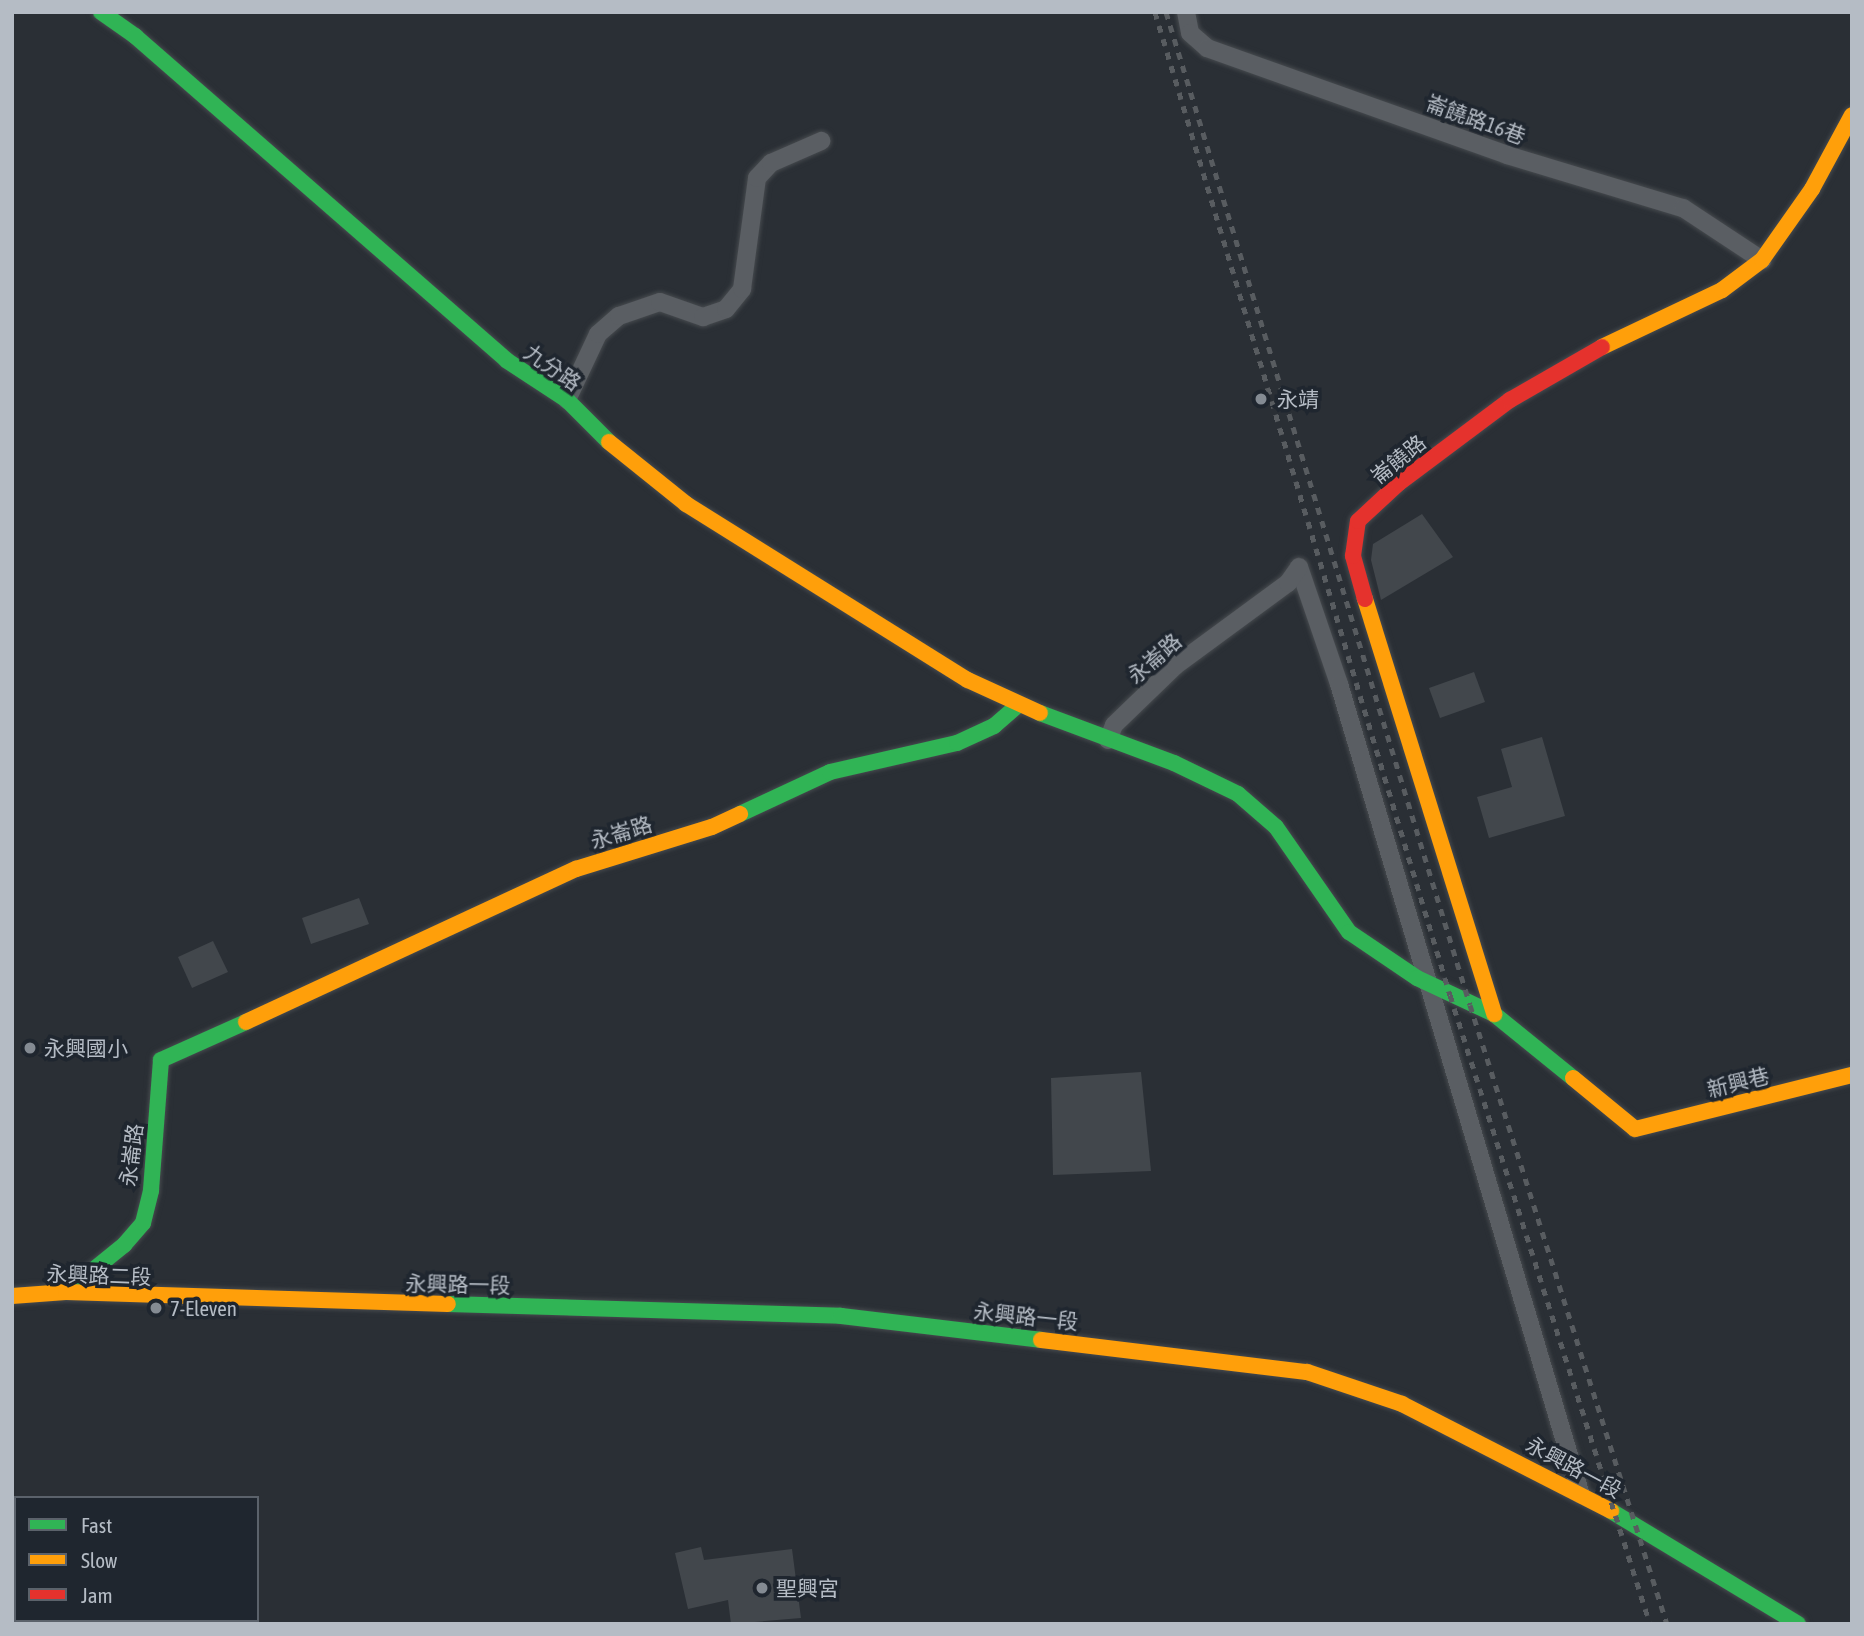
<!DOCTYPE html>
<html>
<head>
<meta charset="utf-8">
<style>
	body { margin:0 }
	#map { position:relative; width:1864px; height:1636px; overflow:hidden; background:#2a2f35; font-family:"Asap Condensed","Noto Sans TC",sans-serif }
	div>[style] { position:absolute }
	.building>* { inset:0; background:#42474c }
	.roads { filter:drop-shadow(0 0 2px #464a4e) drop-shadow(0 0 2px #464a4e) }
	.street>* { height:18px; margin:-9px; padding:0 9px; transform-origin:9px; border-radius:9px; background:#5a5e63 }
	.fast>* { height:16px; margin:-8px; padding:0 8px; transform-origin:8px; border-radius:8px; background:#30b455 }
	.slow>* { height:16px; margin:-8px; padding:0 8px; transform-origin:8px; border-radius:8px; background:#ff9f0a }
	.jam>* { height:16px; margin:-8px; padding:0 8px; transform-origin:8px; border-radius:8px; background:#e5322d }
	.rail>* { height:5px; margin-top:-2.5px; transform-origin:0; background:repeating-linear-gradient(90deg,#585c60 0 7px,transparent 0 14px) }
	.dots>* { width:19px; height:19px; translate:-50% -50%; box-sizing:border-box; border:4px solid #1f262f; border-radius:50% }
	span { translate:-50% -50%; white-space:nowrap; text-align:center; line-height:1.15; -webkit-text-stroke:7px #1f262f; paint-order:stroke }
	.street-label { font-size:21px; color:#b5bcc5 }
	.poi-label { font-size:21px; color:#b5bcc5 }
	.left { translate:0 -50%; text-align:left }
	.frame { position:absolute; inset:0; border:14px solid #b5bcc5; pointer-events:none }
	.legend { position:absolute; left:14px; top:1496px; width:245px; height:126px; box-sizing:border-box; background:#1f262f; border:2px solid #5b626b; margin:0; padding:9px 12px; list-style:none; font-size:21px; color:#b5bcc5 }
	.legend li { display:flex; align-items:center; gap:14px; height:35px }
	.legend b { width:35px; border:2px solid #5b626b }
</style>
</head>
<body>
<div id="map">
	<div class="building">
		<i style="clip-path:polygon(1422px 514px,1453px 557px,1381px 600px,1371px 560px,1373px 544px)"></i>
		<i style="clip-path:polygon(1474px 672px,1485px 702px,1440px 718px,1429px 688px)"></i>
		<i style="clip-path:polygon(1542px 737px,1565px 816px,1489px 838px,1477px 797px,1512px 787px,1501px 749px)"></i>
		<i style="clip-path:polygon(359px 898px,369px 924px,311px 944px,302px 918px)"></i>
		<i style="clip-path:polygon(213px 941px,228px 972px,192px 988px,178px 957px)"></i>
		<i style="clip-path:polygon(1141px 1072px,1151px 1171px,1053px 1175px,1051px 1078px)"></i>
		<i style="clip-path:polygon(701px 1547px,704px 1560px,792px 1549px,801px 1618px,731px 1624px,728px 1600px,688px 1609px,675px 1553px)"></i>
	</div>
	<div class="roads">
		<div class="street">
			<i style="left:1186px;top:12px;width:21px;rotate:79deg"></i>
			<i style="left:1190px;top:33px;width:23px;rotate:41deg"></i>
			<i style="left:1207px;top:48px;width:319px;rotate:19.6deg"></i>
			<i style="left:1507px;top:155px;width:184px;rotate:16.8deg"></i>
			<i style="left:1683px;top:208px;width:95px;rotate:33.4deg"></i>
			<i style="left:567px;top:400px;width:73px;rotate:-64.8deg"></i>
			<i style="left:598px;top:334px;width:28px;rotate:-41deg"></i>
			<i style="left:619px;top:316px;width:43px;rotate:-18.9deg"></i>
			<i style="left:660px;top:302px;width:46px;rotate:19.2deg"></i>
			<i style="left:703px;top:317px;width:24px;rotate:-19deg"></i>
			<i style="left:726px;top:309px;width:26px;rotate:-51deg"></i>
			<i style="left:742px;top:289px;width:112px;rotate:-82.3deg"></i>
			<i style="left:757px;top:178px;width:21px;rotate:-47deg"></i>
			<i style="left:771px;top:163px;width:55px;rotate:-23.7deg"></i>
			<i style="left:1299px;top:567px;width:124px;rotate:71.1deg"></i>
			<i style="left:1339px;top:684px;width:846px;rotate:73.39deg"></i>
			<i style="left:1108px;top:740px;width:16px;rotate:-68deg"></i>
			<i style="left:1114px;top:725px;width:85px;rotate:-44deg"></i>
			<i style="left:1175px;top:666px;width:140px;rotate:-36.3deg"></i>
			<i style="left:1288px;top:583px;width:19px;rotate:-55deg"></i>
		</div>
		<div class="fast">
			<i style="left:101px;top:12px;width:42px;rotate:35.2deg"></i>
			<i style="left:135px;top:36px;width:493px;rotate:41.1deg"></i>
			<i style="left:506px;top:360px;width:73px;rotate:33.3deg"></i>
			<i style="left:567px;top:400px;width:59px;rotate:45deg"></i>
			<i style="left:1040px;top:713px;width:143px;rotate:20.5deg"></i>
			<i style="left:1174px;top:763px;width:71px;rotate:25.8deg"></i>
			<i style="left:1238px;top:794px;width:50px;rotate:41deg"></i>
			<i style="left:1276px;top:827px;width:128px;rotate:55.2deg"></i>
			<i style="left:1349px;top:932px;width:82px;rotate:34.1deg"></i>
			<i style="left:1417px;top:978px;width:85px;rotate:25.1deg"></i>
			<i style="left:1494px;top:1014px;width:102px;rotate:39deg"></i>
			<i style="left:740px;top:814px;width:99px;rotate:-25deg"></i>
			<i style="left:830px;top:772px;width:130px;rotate:-12.9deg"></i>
			<i style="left:957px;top:743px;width:41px;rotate:-24.7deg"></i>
			<i style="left:994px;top:726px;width:32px;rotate:-41deg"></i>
			<i style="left:66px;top:1292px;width:75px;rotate:-39deg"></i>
			<i style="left:124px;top:1245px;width:29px;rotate:-49deg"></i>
			<i style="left:143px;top:1223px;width:34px;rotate:-76deg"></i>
			<i style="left:151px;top:1190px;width:130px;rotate:-85.6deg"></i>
			<i style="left:161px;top:1060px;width:93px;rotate:-24.1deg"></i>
			<i style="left:448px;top:1304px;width:393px;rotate:1.7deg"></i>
			<i style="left:841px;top:1316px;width:201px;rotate:6.8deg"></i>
			<i style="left:1611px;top:1511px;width:218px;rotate:31.1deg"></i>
		</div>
		<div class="slow">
			<i style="left:1602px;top:347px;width:133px;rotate:-25.4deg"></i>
			<i style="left:1722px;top:290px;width:50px;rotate:-36.9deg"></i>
			<i style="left:1762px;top:260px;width:87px;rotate:-54.8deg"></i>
			<i style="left:1812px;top:189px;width:84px;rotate:-61.6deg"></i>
			<i style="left:609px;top:442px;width:99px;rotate:38.8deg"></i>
			<i style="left:686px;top:504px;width:332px;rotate:32deg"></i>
			<i style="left:968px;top:680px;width:79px;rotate:24.6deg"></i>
			<i style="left:1365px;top:599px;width:435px;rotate:72.7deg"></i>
			<i style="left:246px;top:1022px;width:364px;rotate:-24.9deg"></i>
			<i style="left:576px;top:869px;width:142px;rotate:-17.2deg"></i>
			<i style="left:712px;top:827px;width:31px;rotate:-25deg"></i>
			<i style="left:1573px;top:1078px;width:80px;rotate:39.4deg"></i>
			<i style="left:1635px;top:1129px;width:224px;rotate:-14deg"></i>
			<i style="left:12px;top:1296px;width:54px;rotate:-4.2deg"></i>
			<i style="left:66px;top:1292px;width:382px;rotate:1.8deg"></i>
			<i style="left:1041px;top:1340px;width:268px;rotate:6.9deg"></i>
			<i style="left:1307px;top:1372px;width:100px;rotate:18.6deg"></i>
			<i style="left:1402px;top:1404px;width:235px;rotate:27.1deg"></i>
		</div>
		<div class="jam">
			<i style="left:1365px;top:599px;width:45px;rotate:-105.6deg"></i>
			<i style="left:1353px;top:556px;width:35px;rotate:-82deg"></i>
			<i style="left:1358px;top:521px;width:56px;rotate:-42.8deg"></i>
			<i style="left:1399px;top:483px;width:139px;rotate:-36.8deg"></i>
			<i style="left:1510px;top:400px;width:106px;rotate:-29.9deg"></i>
		</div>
	</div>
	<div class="rail">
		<i style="left:1155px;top:12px;width:1026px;rotate:73.3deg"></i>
		<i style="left:1450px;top:995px;width:660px;rotate:72.36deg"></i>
		<i style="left:1166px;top:12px;width:1038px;rotate:72.98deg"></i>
		<i style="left:1470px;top:1005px;width:650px;rotate:72.35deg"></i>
	</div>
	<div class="dots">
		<i style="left:1261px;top:399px;background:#848b93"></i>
		<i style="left:30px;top:1048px;background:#848b93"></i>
		<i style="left:156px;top:1308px;background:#848b93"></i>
		<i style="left:762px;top:1588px;background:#848b93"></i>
	</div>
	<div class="street-label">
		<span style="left:1476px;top:119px;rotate:20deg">崙饒路16巷</span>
		<span style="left:553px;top:367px;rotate:35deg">九分路</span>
		<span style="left:1398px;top:459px;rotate:-39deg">崙饒路</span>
		<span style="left:1154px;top:658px;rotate:-41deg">永崙路</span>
		<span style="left:621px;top:832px;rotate:-17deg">永崙路</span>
		<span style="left:1738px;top:1082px;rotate:-14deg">新興巷</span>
		<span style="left:131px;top:1155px;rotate:-83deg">永崙路</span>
		<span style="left:99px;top:1275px;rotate:2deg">永興路二段</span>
		<span style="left:458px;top:1284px;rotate:1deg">永興路一段</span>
		<span style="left:1026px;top:1316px;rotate:6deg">永興路一段</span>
		<span style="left:1574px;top:1467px;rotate:28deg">永興路一段</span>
	</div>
	<div class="poi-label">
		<span class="left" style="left:1277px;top:399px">永靖</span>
		<span class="left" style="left:44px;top:1048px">永興國小</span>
		<span class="left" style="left:170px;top:1308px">7-Eleven</span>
		<span class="left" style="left:776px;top:1588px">聖興宮</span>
	</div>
	<div class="frame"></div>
	<ul class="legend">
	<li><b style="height:9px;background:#30b455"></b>Fast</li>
	<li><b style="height:9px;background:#ff9f0a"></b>Slow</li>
	<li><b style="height:9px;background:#e5322d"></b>Jam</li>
	</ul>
</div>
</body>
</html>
